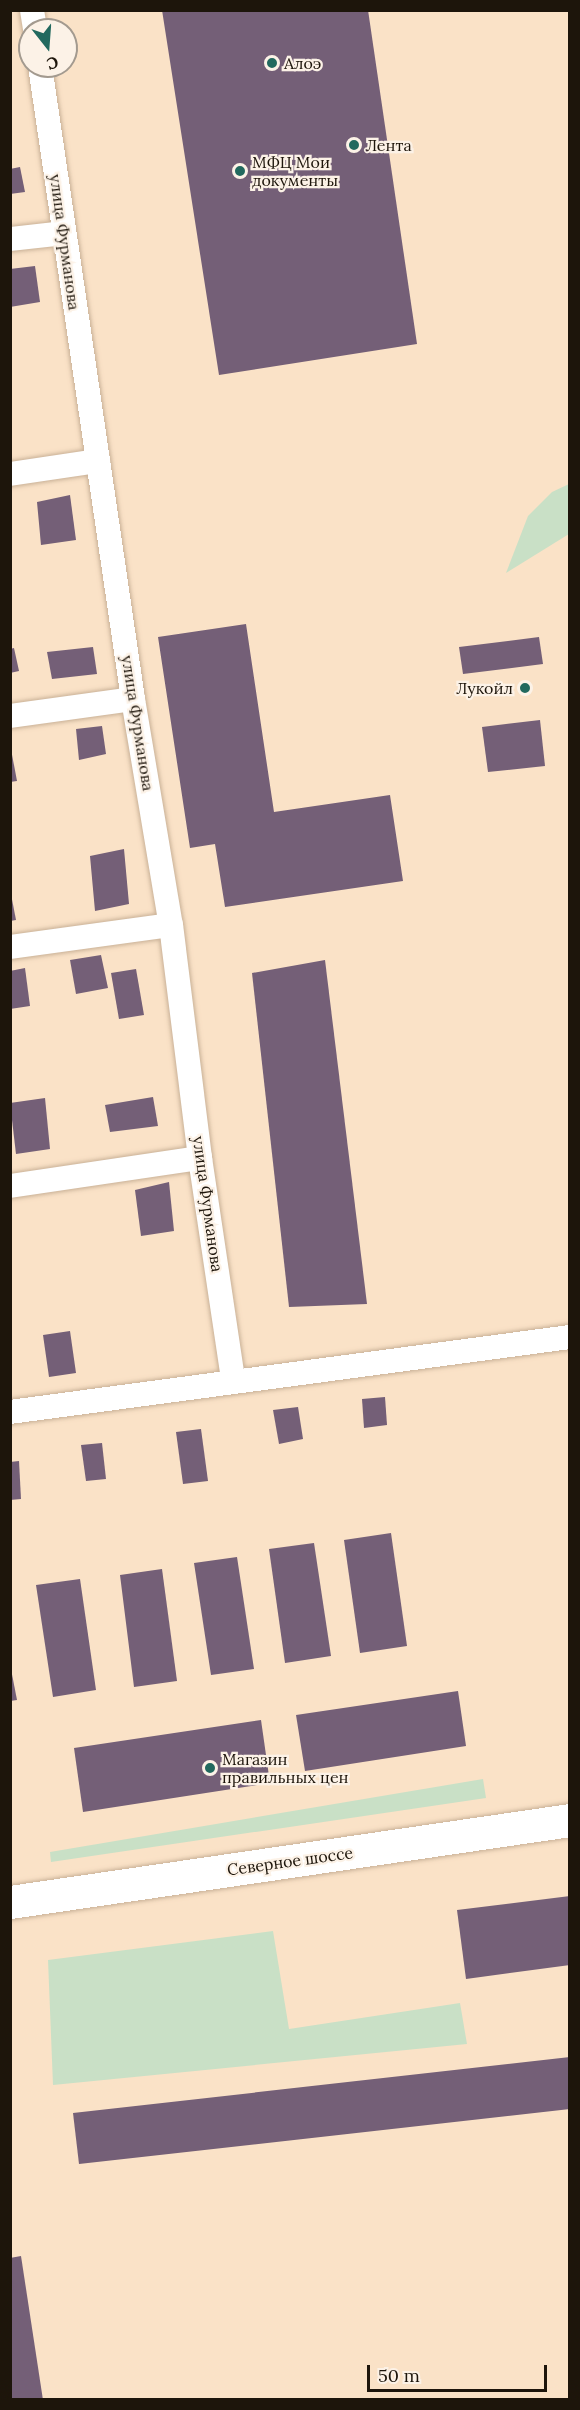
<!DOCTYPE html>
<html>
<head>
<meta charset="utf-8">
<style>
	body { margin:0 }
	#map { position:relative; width:580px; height:2410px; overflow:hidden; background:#fae2c7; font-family:Lora,serif }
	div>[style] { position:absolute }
	.green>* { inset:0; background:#c9e0c6 }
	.building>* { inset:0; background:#745f77 }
	.roads { filter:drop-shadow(0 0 2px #c9b197) drop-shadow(0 0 2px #c9b197) }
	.minor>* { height:24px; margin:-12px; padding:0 12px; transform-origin:12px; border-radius:12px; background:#fff }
	.primary>* { height:33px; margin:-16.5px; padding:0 16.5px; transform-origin:16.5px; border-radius:16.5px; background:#fff }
	.dots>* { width:16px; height:16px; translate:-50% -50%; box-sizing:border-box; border:3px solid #fcf2e7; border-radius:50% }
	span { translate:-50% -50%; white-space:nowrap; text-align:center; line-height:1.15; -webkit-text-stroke:4.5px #fcf2e7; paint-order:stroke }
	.poi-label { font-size:16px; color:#1d150b }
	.left { translate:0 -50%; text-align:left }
	.right { translate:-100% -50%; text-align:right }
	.street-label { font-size:16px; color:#1d150b }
	.frame { position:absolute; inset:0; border:12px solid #1d150b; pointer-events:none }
	.north { position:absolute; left:18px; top:18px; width:60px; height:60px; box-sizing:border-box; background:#fcf2e7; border:2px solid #a39a8f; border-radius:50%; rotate:163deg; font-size:16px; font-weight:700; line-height:24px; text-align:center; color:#1d150b }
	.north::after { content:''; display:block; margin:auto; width:21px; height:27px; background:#22695e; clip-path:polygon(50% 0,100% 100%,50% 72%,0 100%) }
	.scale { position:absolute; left:367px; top:2365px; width:180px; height:27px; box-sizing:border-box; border:3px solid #1d150b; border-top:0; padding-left:8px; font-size:18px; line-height:21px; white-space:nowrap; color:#1d150b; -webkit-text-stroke:4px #fcf2e7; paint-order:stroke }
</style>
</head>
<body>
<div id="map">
	<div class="green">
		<i style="clip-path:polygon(569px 484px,569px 534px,506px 573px,528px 516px,552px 492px)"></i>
		<i style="clip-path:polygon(483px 1779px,486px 1798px,51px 1862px,50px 1852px)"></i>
		<i style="clip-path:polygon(273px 1931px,289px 2029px,460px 2003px,467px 2044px,53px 2085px,48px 1960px)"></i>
	</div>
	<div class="building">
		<i style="clip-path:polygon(162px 10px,368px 10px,417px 344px,219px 375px)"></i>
		<i style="clip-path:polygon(20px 167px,25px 192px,10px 194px,10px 169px)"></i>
		<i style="clip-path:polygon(35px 266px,40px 302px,10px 307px,10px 269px)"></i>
		<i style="clip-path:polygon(70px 495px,76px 540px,41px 545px,37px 502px)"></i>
		<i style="clip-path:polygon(246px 624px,274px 812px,390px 795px,403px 881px,225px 907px,215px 844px,190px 848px,158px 637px)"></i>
		<i style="clip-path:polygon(539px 637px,543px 664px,463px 674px,459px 647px)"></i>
		<i style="clip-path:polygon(93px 647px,97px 674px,52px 679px,47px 652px)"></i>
		<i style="clip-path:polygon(14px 648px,19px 671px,10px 673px,10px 649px)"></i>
		<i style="clip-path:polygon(540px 720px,545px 766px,488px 772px,482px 727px)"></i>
		<i style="clip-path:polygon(102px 726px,106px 754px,79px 760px,76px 729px)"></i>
		<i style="clip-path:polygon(10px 744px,17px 781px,10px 782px)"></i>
		<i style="clip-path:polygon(124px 849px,129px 904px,95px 911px,90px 856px)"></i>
		<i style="clip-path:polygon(10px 889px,16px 920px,10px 921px)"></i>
		<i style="clip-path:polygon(101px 955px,108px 988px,76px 994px,70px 960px)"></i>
		<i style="clip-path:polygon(325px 960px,367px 1304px,289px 1307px,252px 973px)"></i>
		<i style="clip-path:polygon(25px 968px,30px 1006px,10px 1009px,10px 971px)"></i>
		<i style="clip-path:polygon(136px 969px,144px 1015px,119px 1019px,111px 973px)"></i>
		<i style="clip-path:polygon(153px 1097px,158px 1126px,110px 1132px,105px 1105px)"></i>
		<i style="clip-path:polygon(45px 1098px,50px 1149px,16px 1154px,10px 1103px)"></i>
		<i style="clip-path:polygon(169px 1182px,174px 1231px,141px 1236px,135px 1190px)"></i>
		<i style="clip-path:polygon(70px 1331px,76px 1373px,49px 1377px,43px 1335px)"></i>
		<i style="clip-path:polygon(385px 1397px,387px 1425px,364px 1428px,362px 1399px)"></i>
		<i style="clip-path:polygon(298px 1407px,303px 1439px,279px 1444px,273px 1410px)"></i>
		<i style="clip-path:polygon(201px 1429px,208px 1481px,183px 1484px,176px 1432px)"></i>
		<i style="clip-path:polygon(102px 1443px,106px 1479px,86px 1481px,81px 1445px)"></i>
		<i style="clip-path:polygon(19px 1461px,21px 1499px,10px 1500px,10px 1462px)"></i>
		<i style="clip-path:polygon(391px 1533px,407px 1646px,360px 1653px,344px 1540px)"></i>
		<i style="clip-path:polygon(314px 1543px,331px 1656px,285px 1663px,269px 1549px)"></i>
		<i style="clip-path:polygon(237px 1557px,254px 1669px,211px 1675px,194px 1563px)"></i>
		<i style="clip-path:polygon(162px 1569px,177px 1681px,134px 1687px,120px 1575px)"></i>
		<i style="clip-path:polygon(80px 1579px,96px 1690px,53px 1697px,36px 1585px)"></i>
		<i style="clip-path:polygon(10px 1664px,17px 1700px,10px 1701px)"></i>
		<i style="clip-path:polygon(458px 1691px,466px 1746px,305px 1771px,296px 1715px)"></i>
		<i style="clip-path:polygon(261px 1720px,270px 1783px,83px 1812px,74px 1748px)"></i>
		<i style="clip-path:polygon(570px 1896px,570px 1965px,466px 1979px,457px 1910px)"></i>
		<i style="clip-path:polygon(570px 2057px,570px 2109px,79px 2164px,73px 2113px)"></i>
		<i style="clip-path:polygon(21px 2256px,43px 2400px,10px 2400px,10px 2258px)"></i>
	</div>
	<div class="roads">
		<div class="minor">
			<i style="left:32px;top:10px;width:20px;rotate:81deg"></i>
			<i style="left:40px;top:66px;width:640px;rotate:81.64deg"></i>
			<i style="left:133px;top:699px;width:229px;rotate:80.5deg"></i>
			<i style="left:171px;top:925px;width:235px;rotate:82.9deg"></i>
			<i style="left:200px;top:1158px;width:224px;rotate:81.5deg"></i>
			<i style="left:10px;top:239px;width:54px;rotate:-6.3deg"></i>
			<i style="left:10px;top:474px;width:89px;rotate:-8.4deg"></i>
			<i style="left:10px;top:716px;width:124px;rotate:-7.9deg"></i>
			<i style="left:10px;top:947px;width:162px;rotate:-7.8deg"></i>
			<i style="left:10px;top:1186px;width:192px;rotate:-8.4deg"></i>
			<i style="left:10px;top:1412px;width:565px;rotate:-7.63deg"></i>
		</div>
		<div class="primary">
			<i style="left:10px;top:1902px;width:566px;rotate:-8.33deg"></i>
		</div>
	</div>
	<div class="dots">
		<i style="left:272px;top:63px;background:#22695e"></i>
		<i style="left:354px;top:145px;background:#22695e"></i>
		<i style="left:240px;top:171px;background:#22695e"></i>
		<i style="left:525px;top:688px;background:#22695e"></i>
		<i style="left:210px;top:1768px;background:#22695e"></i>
	</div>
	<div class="poi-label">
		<span class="left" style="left:284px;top:63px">Алоэ</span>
		<span class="left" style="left:366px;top:145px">Лента</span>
		<span class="left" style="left:252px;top:171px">МФЦ Мои<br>документы</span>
		<span class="right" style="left:513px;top:688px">Лукойл</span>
		<span class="left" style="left:222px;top:1768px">Магазин<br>правильных цен</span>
	</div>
	<div class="street-label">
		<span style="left:65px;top:242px;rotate:82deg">улица Фурманова</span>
		<span style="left:138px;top:723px;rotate:81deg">улица Фурманова</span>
		<span style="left:208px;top:1204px;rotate:82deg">улица Фурманова</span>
		<span style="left:290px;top:1861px;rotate:-8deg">Северное шоссе</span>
	</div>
	<div class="frame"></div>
	<div class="north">С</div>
	<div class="scale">50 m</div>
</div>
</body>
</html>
